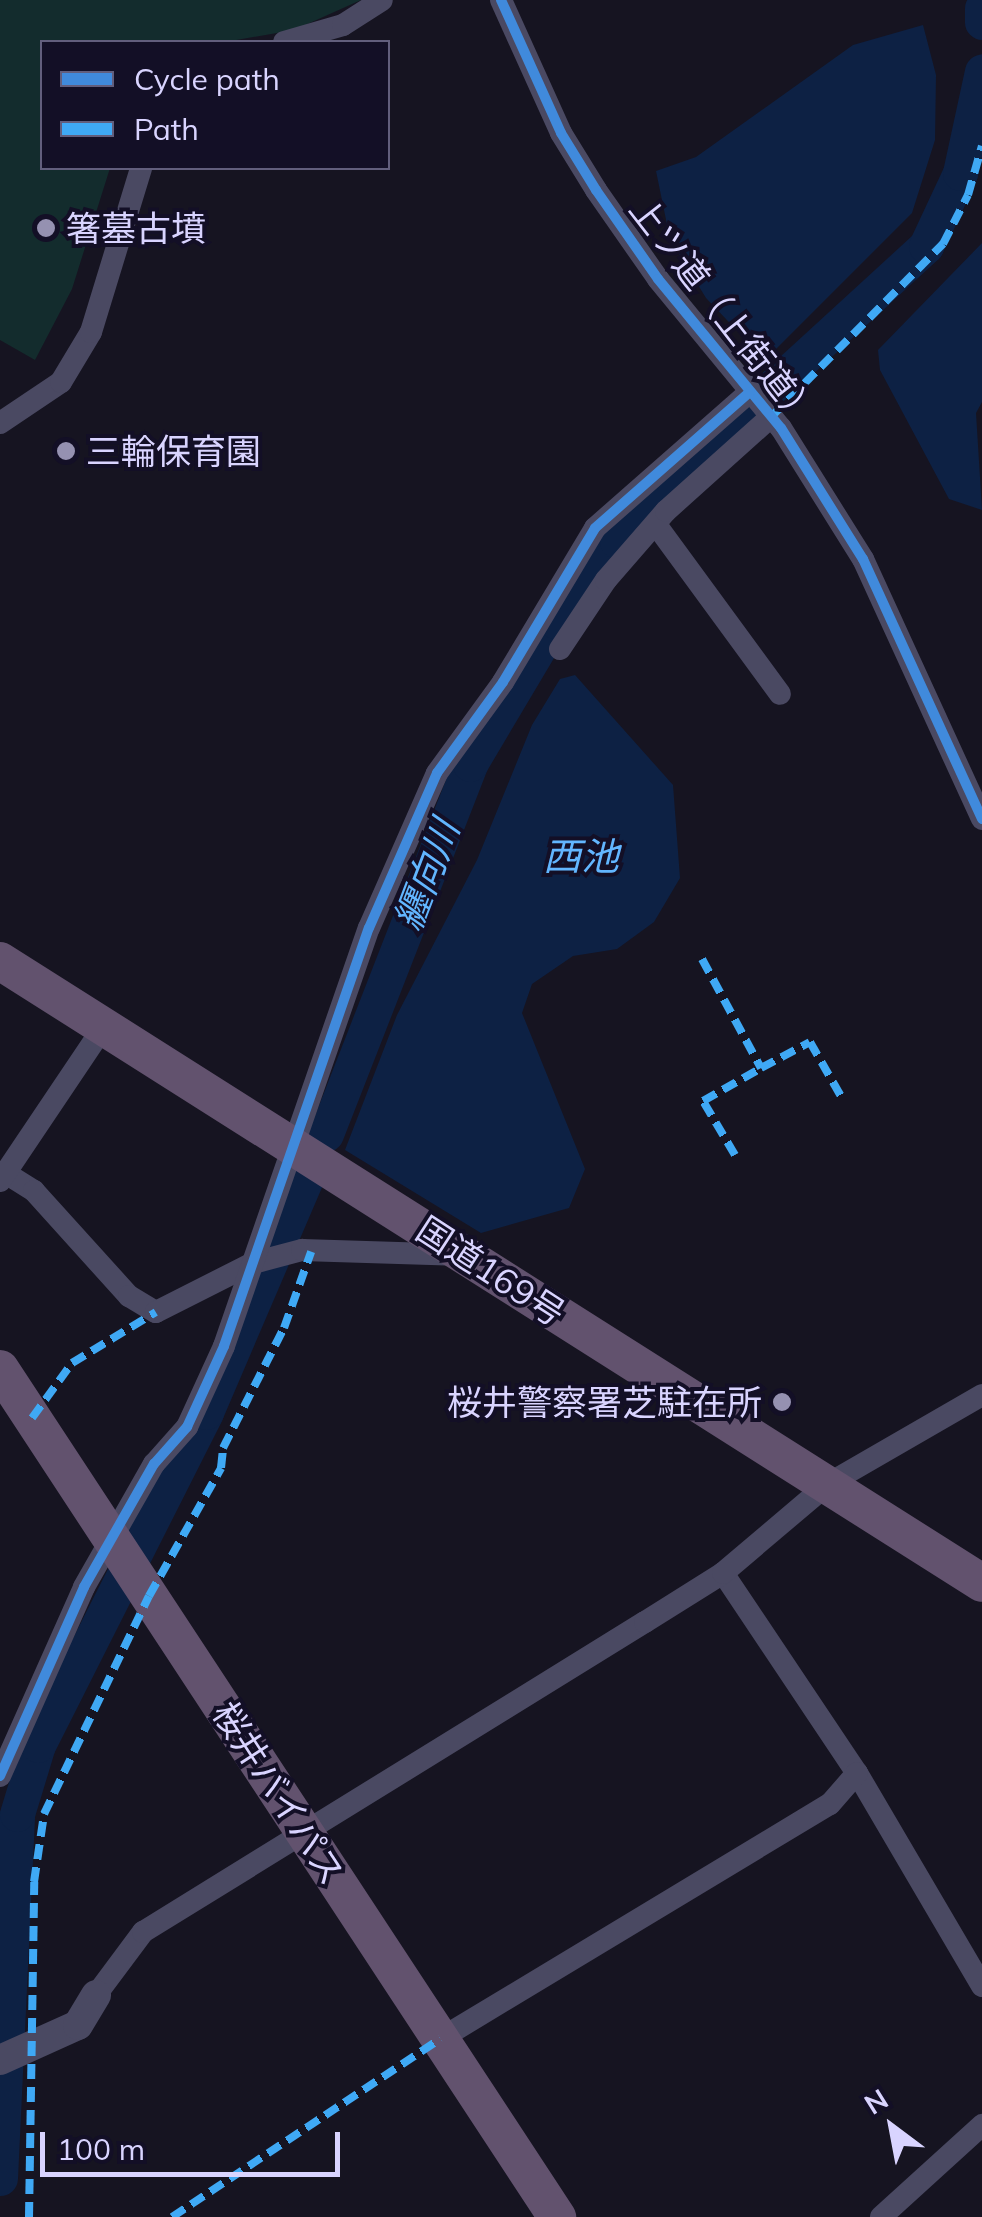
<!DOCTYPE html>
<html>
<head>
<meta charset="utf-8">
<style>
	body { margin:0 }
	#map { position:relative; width:982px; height:2217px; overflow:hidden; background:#161421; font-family:Mulish,"Noto Sans JP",sans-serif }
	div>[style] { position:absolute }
	.green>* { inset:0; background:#132c2d }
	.water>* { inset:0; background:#0d2144 }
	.river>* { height:35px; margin:-17.5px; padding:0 17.5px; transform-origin:17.5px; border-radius:17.5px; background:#0d2144 }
	.minor>* { height:22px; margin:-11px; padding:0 11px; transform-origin:11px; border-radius:11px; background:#4a4962 }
	.tertiary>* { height:30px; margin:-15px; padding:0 15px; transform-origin:15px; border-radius:15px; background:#4a4962 }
	.trunk>* { height:38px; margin:-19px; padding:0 19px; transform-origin:19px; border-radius:19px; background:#62526e }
	.quiet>* { height:8px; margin-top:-4px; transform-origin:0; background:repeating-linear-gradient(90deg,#3fa9f5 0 15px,transparent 0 23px) }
	.cycleway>* { height:10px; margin:-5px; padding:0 5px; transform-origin:5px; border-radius:5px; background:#408adc }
	.dots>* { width:28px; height:28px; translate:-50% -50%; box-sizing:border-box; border:5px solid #130f26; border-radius:50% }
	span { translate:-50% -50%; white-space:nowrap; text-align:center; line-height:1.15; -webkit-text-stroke:8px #130f26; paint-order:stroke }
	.poi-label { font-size:35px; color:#d9d4ff }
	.left { translate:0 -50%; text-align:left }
	.right { translate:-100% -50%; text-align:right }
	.street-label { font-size:35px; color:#d9d4ff }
	.water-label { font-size:38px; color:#62b6ff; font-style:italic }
	.legend { position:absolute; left:40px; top:40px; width:350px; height:130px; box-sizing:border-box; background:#130f26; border:2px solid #625e7d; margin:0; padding:12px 18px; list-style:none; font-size:30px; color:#d9d4ff }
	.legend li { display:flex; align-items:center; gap:20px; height:50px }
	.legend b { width:50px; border:2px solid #625e7d }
	.north { position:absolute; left:842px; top:2077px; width:100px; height:100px; -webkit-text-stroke:8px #130f26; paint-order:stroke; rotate:328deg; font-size:28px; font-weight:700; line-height:40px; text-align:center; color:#d9d4ff }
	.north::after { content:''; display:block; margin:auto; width:35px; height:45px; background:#d9d4ff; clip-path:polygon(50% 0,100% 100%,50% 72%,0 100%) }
	.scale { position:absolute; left:40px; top:2132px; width:300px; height:45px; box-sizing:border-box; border:5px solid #d9d4ff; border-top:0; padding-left:12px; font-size:30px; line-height:35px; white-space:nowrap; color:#d9d4ff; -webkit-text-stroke:8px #130f26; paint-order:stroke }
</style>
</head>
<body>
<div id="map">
	<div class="green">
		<i style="clip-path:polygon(0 0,361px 0,294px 30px,225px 42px,42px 42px,42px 168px,110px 168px,72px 289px,35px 360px,0 340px)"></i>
	</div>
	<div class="water">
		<i style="clip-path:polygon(923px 25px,936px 75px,935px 140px,912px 213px,765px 360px,706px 298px,670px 239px,656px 171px,696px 157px,853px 45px)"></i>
		<i style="clip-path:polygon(982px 243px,982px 402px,976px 413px,982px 510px,949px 499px,880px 370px,878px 350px)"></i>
		<i style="clip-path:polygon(575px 675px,673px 785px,680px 878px,654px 922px,617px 949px,573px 956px,532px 984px,522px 1013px,585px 1169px,569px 1208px,481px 1233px,345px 1150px,397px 1015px,477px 860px,532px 725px,560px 679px)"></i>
	</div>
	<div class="river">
		<i style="left:982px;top:8px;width:14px;rotate:90deg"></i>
		<i style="left:326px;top:1134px;width:397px;rotate:-68.7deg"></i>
		<i style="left:470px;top:764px;width:166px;rotate:-59.3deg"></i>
		<i style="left:555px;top:621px;width:101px;rotate:-52.2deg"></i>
		<i style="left:617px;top:541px;width:120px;rotate:-46.7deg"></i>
		<i style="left:699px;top:454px;width:308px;rotate:-42.5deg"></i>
		<i style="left:926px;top:246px;width:81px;rotate:-65deg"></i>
		<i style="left:960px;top:173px;width:104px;rotate:-77.8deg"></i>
		<i style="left:0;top:2178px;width:364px;rotate:-87.3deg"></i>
		<i style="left:17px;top:1814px;width:72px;rotate:-73.1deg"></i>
		<i style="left:38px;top:1745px;width:373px;rotate:-63.2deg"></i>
		<i style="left:206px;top:1412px;width:257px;rotate:-66.8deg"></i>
	</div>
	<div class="minor">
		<i style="left:501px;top:0;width:146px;rotate:65.7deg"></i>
		<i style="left:561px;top:133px;width:67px;rotate:58.4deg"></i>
		<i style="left:596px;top:190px;width:108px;rotate:55.1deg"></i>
		<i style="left:658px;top:279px;width:193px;rotate:50.5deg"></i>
		<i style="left:781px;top:428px;width:155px;rotate:58deg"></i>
		<i style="left:863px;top:559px;width:286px;rotate:65.4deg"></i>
		<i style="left:284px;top:42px;width:61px;rotate:-16.1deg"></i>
		<i style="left:343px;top:25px;width:46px;rotate:-32.7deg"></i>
		<i style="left:0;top:423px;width:73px;rotate:-33.9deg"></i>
		<i style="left:61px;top:382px;width:58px;rotate:-59deg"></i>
		<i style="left:91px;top:332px;width:171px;rotate:-73deg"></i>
		<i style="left:657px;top:526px;width:208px;rotate:53.8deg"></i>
		<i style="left:560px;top:649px;width:83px;rotate:-56.3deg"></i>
		<i style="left:606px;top:580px;width:91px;rotate:-49deg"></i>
		<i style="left:666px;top:511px;width:142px;rotate:-41.9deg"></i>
		<i style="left:7px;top:1174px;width:32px;rotate:32deg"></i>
		<i style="left:34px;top:1191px;width:142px;rotate:47.9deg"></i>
		<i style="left:129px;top:1296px;width:31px;rotate:31deg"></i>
		<i style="left:156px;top:1312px;width:109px;rotate:-26.8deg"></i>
		<i style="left:253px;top:1263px;width:51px;rotate:-14.9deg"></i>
		<i style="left:302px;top:1250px;width:161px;rotate:1.8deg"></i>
		<i style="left:0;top:1181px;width:190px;rotate:-56.1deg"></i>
		<i style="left:723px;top:1573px;width:241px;rotate:56.2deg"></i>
		<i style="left:857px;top:1773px;width:247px;rotate:59.6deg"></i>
		<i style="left:0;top:1776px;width:207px;rotate:-66deg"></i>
		<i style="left:84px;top:1587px;width:142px;rotate:-60.4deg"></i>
		<i style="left:154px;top:1464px;width:50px;rotate:-48.3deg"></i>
		<i style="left:187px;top:1427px;width:89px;rotate:-65.4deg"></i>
		<i style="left:224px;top:1346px;width:442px;rotate:-70.9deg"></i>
		<i style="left:369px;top:928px;width:169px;rotate:-66.3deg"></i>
		<i style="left:437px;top:773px;width:112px;rotate:-54deg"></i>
		<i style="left:503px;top:682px;width:179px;rotate:-59.1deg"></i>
		<i style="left:595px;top:528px;width:206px;rotate:-41.3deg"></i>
		<i style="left:96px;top:1995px;width:79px;rotate:-53.3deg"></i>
		<i style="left:143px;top:1932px;width:590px;rotate:-31.7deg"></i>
		<i style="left:645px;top:1622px;width:92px;rotate:-32.1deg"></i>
		<i style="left:723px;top:1573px;width:138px;rotate:-40.3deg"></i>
		<i style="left:828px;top:1484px;width:178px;rotate:-30deg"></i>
		<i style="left:440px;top:2039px;width:455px;rotate:-31.1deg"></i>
		<i style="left:830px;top:1804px;width:41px;rotate:-48.9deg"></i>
		<i style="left:881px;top:2217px;width:137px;rotate:-42.3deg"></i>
	</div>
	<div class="tertiary">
		<i style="left:0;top:2060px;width:85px;rotate:-24.2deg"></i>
		<i style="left:78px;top:2025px;width:35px;rotate:-59deg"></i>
	</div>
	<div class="trunk">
		<i style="left:0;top:961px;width:1162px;rotate:32.35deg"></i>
		<i style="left:0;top:1369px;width:1015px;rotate:56.7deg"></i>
	</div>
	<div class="quiet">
		<i style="left:772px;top:416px;width:243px;rotate:-45.2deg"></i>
		<i style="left:943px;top:244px;width:55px;rotate:-63deg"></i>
		<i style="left:968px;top:195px;width:51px;rotate:-74.1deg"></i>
		<i style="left:702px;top:959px;width:124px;rotate:61.6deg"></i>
		<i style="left:735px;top:1155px;width:63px;rotate:-120.7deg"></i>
		<i style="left:703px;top:1101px;width:67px;rotate:-29.6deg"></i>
		<i style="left:761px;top:1068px;width:55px;rotate:-28deg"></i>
		<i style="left:810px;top:1042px;width:64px;rotate:60.3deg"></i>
		<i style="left:32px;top:1418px;width:68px;rotate:-54deg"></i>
		<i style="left:72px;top:1363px;width:98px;rotate:-31.3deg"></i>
		<i style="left:29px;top:2217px;width:335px;rotate:-89.1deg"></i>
		<i style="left:34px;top:1882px;width:69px;rotate:-81.6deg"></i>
		<i style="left:44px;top:1814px;width:242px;rotate:-64.3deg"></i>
		<i style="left:149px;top:1596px;width:147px;rotate:-60.6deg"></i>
		<i style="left:221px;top:1468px;width:20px;rotate:-84deg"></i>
		<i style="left:223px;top:1448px;width:135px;rotate:-63.1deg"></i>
		<i style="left:284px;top:1328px;width:81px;rotate:-70.4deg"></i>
		<i style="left:172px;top:2217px;width:322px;rotate:-33.6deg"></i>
	</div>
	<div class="cycleway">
		<i style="left:501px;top:0;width:146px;rotate:65.7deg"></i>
		<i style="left:561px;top:133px;width:67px;rotate:58.4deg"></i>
		<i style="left:596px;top:190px;width:108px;rotate:55.1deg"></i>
		<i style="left:658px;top:279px;width:193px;rotate:50.5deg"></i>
		<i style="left:781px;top:428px;width:155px;rotate:58deg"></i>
		<i style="left:863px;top:559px;width:286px;rotate:65.4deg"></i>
		<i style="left:0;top:1776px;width:207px;rotate:-66deg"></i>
		<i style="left:84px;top:1587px;width:142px;rotate:-60.4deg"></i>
		<i style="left:154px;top:1464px;width:50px;rotate:-48.3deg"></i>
		<i style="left:187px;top:1427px;width:89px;rotate:-65.4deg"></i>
		<i style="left:224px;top:1346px;width:442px;rotate:-70.9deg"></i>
		<i style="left:369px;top:928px;width:169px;rotate:-66.3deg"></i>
		<i style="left:437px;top:773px;width:112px;rotate:-54deg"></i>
		<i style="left:503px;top:682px;width:179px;rotate:-59.1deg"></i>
		<i style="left:595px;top:528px;width:206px;rotate:-41.3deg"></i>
	</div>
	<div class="dots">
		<i style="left:46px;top:228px;background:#9591b1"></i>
		<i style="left:66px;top:451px;background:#9591b1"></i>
		<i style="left:782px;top:1402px;background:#9591b1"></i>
	</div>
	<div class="poi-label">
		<span class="left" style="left:66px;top:228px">箸墓古墳</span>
		<span class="left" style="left:86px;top:451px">三輪保育園</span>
		<span class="right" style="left:762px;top:1402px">桜井警察署芝駐在所</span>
	</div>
	<div class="street-label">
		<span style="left:724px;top:312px;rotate:52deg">上ツ道（上街道）</span>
		<span style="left:491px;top:1271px;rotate:33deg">国道169号</span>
		<span style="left:279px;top:1793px;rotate:57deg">桜井バイパス</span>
	</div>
	<div class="water-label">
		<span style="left:581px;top:857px">西池</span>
		<span style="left:427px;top:875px;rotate:-69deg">纒向川</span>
	</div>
	<ul class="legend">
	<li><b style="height:12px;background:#408adc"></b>Cycle path</li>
	<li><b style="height:12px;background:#3fa9f5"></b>Path</li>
	</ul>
	<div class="north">N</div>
	<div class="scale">100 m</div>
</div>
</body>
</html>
